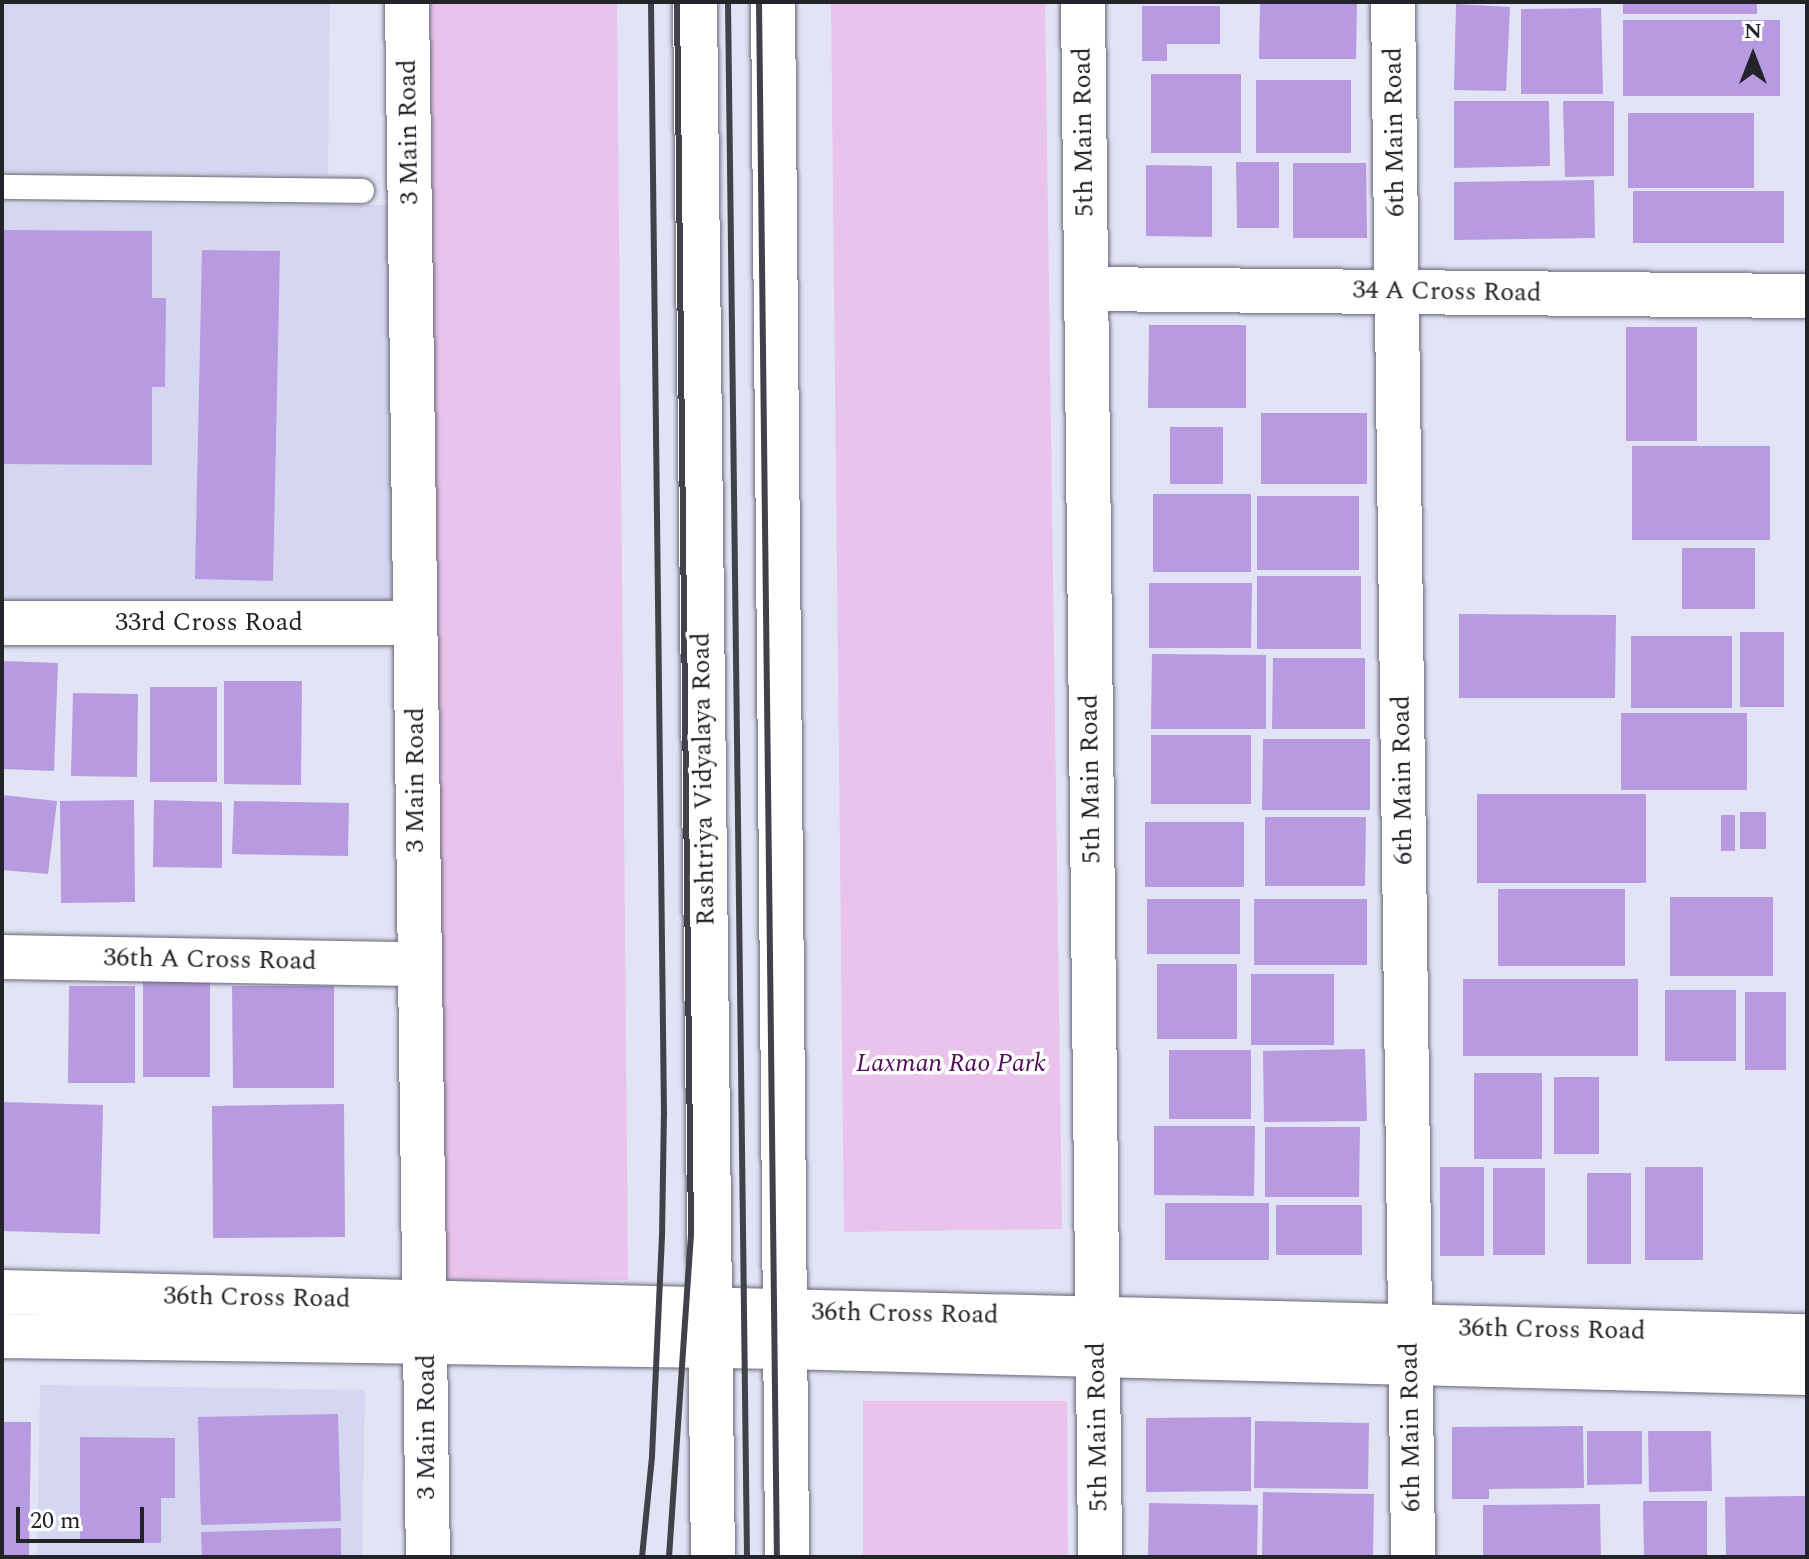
<!DOCTYPE html>
<html>
<head>
<meta charset="utf-8">
<style>
	body { margin:0 }
	#map { position:relative; width:1809px; height:1559px; overflow:hidden; background:#e2e3f5; font-family:Spectral,serif }
	div>[style] { position:absolute }
	.built>* { inset:0; background:#d5d6ef }
	.green>* { inset:0; background:#e9c3ec }
	.building>* { inset:0; background:#b89ae0 }
	.roads { filter:drop-shadow(0 0 2px #686877) drop-shadow(0 0 2px #686877) }
	.lane>* { height:24px; margin:-12px; padding:0 12px; transform-origin:12px; border-radius:12px; background:#fff }
	.street>* { height:44px; margin:-22px; padding:0 22px; transform-origin:22px; border-radius:22px; background:#fff }
	.secondary>* { height:44px; margin:-22px; padding:0 22px; transform-origin:22px; border-radius:22px; background:#fff }
	.rail>* { height:6px; margin:-3px; padding:0 3px; transform-origin:3px; border-radius:3px; background:#404149 }
	span { translate:-50% -50%; white-space:nowrap; text-align:center; line-height:1.15; -webkit-text-stroke:7px #fff; paint-order:stroke }
	.street-label { font-size:26px; color:#23242a }
	.park-label { font-size:26px; color:#510e58; font-style:italic }
	.frame { position:absolute; inset:0; border:4px solid #23242a; pointer-events:none }
	.north { position:absolute; left:1713px; top:16px; width:80px; height:80px; -webkit-text-stroke:6px #fff; paint-order:stroke; rotate:0deg; font-size:22px; font-weight:700; line-height:32px; text-align:center; color:#23242a }
	.north::after { content:''; display:block; margin:auto; width:28px; height:36px; background:#23242a; clip-path:polygon(50% 0,100% 100%,50% 72%,0 100%) }
	.scale { position:absolute; left:16px; top:1507px; width:128px; height:36px; box-sizing:border-box; border:4px solid #23242a; border-top:0; padding-left:10px; font-size:24px; line-height:28px; white-space:nowrap; color:#23242a; -webkit-text-stroke:6px #fff; paint-order:stroke }
</style>
</head>
<body>
<div id="map">
	<div class="built">
		<i style="clip-path:polygon(2px 2px,330px 2px,328px 175px,2px 171px)"></i>
		<i style="clip-path:polygon(2px 204px,392px 205px,392px 611px,2px 610px)"></i>
		<i style="clip-path:polygon(40px 1385px,365px 1390px,362px 1557px,37px 1557px)"></i>
	</div>
	<div class="green">
		<i style="clip-path:polygon(430px 2px,617px 2px,628px 1280px,441px 1282px)"></i>
		<i style="clip-path:polygon(831px 2px,1045px 2px,1062px 1229px,844px 1232px)"></i>
		<i style="clip-path:polygon(863px 1401px,1067px 1401px,1068px 1557px,863px 1557px)"></i>
	</div>
	<div class="building">
		<i style="clip-path:polygon(1260px 2px,1357px 2px,1356px 59px,1259px 59px)"></i>
		<i style="clip-path:polygon(1623px 2px,1757px 2px,1757px 14px,1623px 14px)"></i>
		<i style="clip-path:polygon(1456px 4px,1510px 7px,1506px 91px,1454px 90px)"></i>
		<i style="clip-path:polygon(1142px 6px,1220px 6px,1220px 44px,1167px 44px,1167px 61px,1142px 61px)"></i>
		<i style="clip-path:polygon(1601px 8px,1603px 94px,1521px 94px,1521px 9px)"></i>
		<i style="clip-path:polygon(1623px 20px,1780px 20px,1780px 96px,1623px 96px)"></i>
		<i style="clip-path:polygon(1151px 74px,1241px 74px,1241px 153px,1151px 153px)"></i>
		<i style="clip-path:polygon(1256px 80px,1351px 80px,1351px 153px,1256px 153px)"></i>
		<i style="clip-path:polygon(1454px 101px,1549px 101px,1550px 166px,1454px 168px)"></i>
		<i style="clip-path:polygon(1563px 101px,1614px 101px,1614px 176px,1565px 177px)"></i>
		<i style="clip-path:polygon(1628px 113px,1754px 113px,1754px 188px,1628px 188px)"></i>
		<i style="clip-path:polygon(1236px 162px,1279px 162px,1279px 228px,1237px 228px)"></i>
		<i style="clip-path:polygon(1293px 163px,1366px 163px,1367px 238px,1293px 238px)"></i>
		<i style="clip-path:polygon(1146px 165px,1212px 166px,1212px 237px,1146px 236px)"></i>
		<i style="clip-path:polygon(1594px 180px,1595px 238px,1454px 240px,1454px 182px)"></i>
		<i style="clip-path:polygon(1633px 191px,1784px 191px,1784px 243px,1633px 243px)"></i>
		<i style="clip-path:polygon(2px 230px,152px 231px,152px 298px,166px 298px,165px 387px,152px 387px,152px 465px,2px 464px)"></i>
		<i style="clip-path:polygon(202px 250px,280px 251px,273px 581px,195px 579px)"></i>
		<i style="clip-path:polygon(1149px 325px,1246px 325px,1246px 408px,1148px 408px)"></i>
		<i style="clip-path:polygon(1626px 327px,1697px 327px,1697px 441px,1626px 441px)"></i>
		<i style="clip-path:polygon(1261px 413px,1367px 413px,1367px 484px,1261px 484px)"></i>
		<i style="clip-path:polygon(1170px 427px,1223px 427px,1223px 484px,1170px 484px)"></i>
		<i style="clip-path:polygon(1632px 446px,1770px 446px,1770px 540px,1632px 540px)"></i>
		<i style="clip-path:polygon(1153px 494px,1251px 494px,1251px 572px,1153px 572px)"></i>
		<i style="clip-path:polygon(1257px 496px,1359px 496px,1359px 570px,1257px 570px)"></i>
		<i style="clip-path:polygon(1682px 548px,1755px 548px,1755px 609px,1682px 609px)"></i>
		<i style="clip-path:polygon(1257px 576px,1361px 576px,1361px 649px,1257px 649px)"></i>
		<i style="clip-path:polygon(1149px 583px,1252px 583px,1251px 648px,1149px 648px)"></i>
		<i style="clip-path:polygon(1459px 614px,1616px 615px,1615px 698px,1459px 698px)"></i>
		<i style="clip-path:polygon(1740px 632px,1784px 632px,1784px 707px,1740px 707px)"></i>
		<i style="clip-path:polygon(1631px 636px,1732px 636px,1732px 708px,1631px 708px)"></i>
		<i style="clip-path:polygon(1152px 654px,1266px 655px,1266px 729px,1151px 729px)"></i>
		<i style="clip-path:polygon(1273px 658px,1365px 658px,1365px 729px,1272px 729px)"></i>
		<i style="clip-path:polygon(2px 661px,58px 663px,54px 771px,2px 769px)"></i>
		<i style="clip-path:polygon(224px 681px,302px 681px,301px 785px,224px 784px)"></i>
		<i style="clip-path:polygon(150px 687px,217px 687px,217px 782px,150px 782px)"></i>
		<i style="clip-path:polygon(73px 693px,138px 694px,137px 777px,71px 776px)"></i>
		<i style="clip-path:polygon(1621px 713px,1747px 713px,1747px 790px,1621px 790px)"></i>
		<i style="clip-path:polygon(1151px 735px,1251px 735px,1251px 804px,1151px 804px)"></i>
		<i style="clip-path:polygon(1263px 739px,1370px 739px,1370px 810px,1262px 810px)"></i>
		<i style="clip-path:polygon(1477px 794px,1646px 794px,1646px 883px,1477px 883px)"></i>
		<i style="clip-path:polygon(2px 795px,57px 801px,48px 874px,2px 870px)"></i>
		<i style="clip-path:polygon(134px 800px,135px 902px,61px 903px,60px 801px)"></i>
		<i style="clip-path:polygon(154px 800px,222px 802px,222px 868px,153px 867px)"></i>
		<i style="clip-path:polygon(234px 801px,349px 803px,348px 856px,232px 854px)"></i>
		<i style="clip-path:polygon(1740px 812px,1766px 812px,1766px 849px,1740px 849px)"></i>
		<i style="clip-path:polygon(1721px 815px,1735px 815px,1735px 851px,1721px 851px)"></i>
		<i style="clip-path:polygon(1265px 817px,1366px 817px,1365px 886px,1265px 886px)"></i>
		<i style="clip-path:polygon(1145px 822px,1244px 822px,1244px 887px,1145px 887px)"></i>
		<i style="clip-path:polygon(1498px 889px,1625px 889px,1625px 966px,1498px 966px)"></i>
		<i style="clip-path:polygon(1670px 897px,1773px 897px,1773px 976px,1670px 976px)"></i>
		<i style="clip-path:polygon(1147px 899px,1240px 899px,1240px 954px,1147px 954px)"></i>
		<i style="clip-path:polygon(1254px 899px,1367px 899px,1367px 965px,1254px 965px)"></i>
		<i style="clip-path:polygon(1157px 964px,1237px 964px,1237px 1039px,1157px 1039px)"></i>
		<i style="clip-path:polygon(1251px 974px,1334px 974px,1334px 1045px,1251px 1045px)"></i>
		<i style="clip-path:polygon(1463px 979px,1638px 979px,1638px 1056px,1463px 1056px)"></i>
		<i style="clip-path:polygon(143px 981px,210px 981px,210px 1077px,143px 1077px)"></i>
		<i style="clip-path:polygon(69px 986px,135px 986px,135px 1083px,68px 1083px)"></i>
		<i style="clip-path:polygon(232px 986px,334px 986px,334px 1088px,233px 1088px)"></i>
		<i style="clip-path:polygon(1665px 990px,1736px 990px,1736px 1061px,1665px 1061px)"></i>
		<i style="clip-path:polygon(1745px 992px,1786px 992px,1786px 1070px,1745px 1070px)"></i>
		<i style="clip-path:polygon(1365px 1049px,1367px 1121px,1264px 1122px,1263px 1051px)"></i>
		<i style="clip-path:polygon(1169px 1050px,1251px 1050px,1251px 1119px,1169px 1119px)"></i>
		<i style="clip-path:polygon(1474px 1073px,1542px 1073px,1542px 1159px,1474px 1159px)"></i>
		<i style="clip-path:polygon(1554px 1077px,1599px 1077px,1599px 1154px,1554px 1154px)"></i>
		<i style="clip-path:polygon(2px 1102px,103px 1105px,100px 1234px,2px 1231px)"></i>
		<i style="clip-path:polygon(344px 1104px,345px 1237px,213px 1238px,212px 1106px)"></i>
		<i style="clip-path:polygon(1154px 1126px,1255px 1126px,1254px 1196px,1154px 1195px)"></i>
		<i style="clip-path:polygon(1265px 1127px,1360px 1127px,1359px 1197px,1265px 1197px)"></i>
		<i style="clip-path:polygon(1440px 1167px,1484px 1167px,1484px 1256px,1440px 1256px)"></i>
		<i style="clip-path:polygon(1645px 1167px,1703px 1167px,1703px 1260px,1645px 1260px)"></i>
		<i style="clip-path:polygon(1493px 1168px,1545px 1168px,1545px 1255px,1493px 1255px)"></i>
		<i style="clip-path:polygon(1587px 1173px,1631px 1173px,1631px 1264px,1587px 1264px)"></i>
		<i style="clip-path:polygon(1165px 1203px,1269px 1203px,1269px 1260px,1165px 1260px)"></i>
		<i style="clip-path:polygon(1276px 1205px,1362px 1205px,1362px 1255px,1276px 1255px)"></i>
		<i style="clip-path:polygon(338px 1414px,341px 1521px,201px 1525px,198px 1417px)"></i>
		<i style="clip-path:polygon(1251px 1417px,1251px 1491px,1146px 1492px,1146px 1418px)"></i>
		<i style="clip-path:polygon(1255px 1421px,1369px 1423px,1368px 1489px,1254px 1488px)"></i>
		<i style="clip-path:polygon(2px 1422px,31px 1422px,29px 1557px,2px 1557px)"></i>
		<i style="clip-path:polygon(1583px 1426px,1584px 1488px,1489px 1489px,1489px 1499px,1452px 1499px,1452px 1427px)"></i>
		<i style="clip-path:polygon(1587px 1431px,1642px 1431px,1642px 1484px,1587px 1485px)"></i>
		<i style="clip-path:polygon(1648px 1431px,1711px 1431px,1712px 1491px,1649px 1492px)"></i>
		<i style="clip-path:polygon(80px 1437px,175px 1438px,175px 1498px,161px 1498px,161px 1543px,80px 1543px)"></i>
		<i style="clip-path:polygon(1263px 1492px,1374px 1494px,1373px 1557px,1262px 1557px)"></i>
		<i style="clip-path:polygon(1807px 1496px,1807px 1557px,1726px 1557px,1725px 1497px)"></i>
		<i style="clip-path:polygon(1643px 1501px,1707px 1501px,1707px 1557px,1644px 1557px)"></i>
		<i style="clip-path:polygon(1149px 1503px,1258px 1505px,1257px 1557px,1148px 1557px)"></i>
		<i style="clip-path:polygon(1600px 1504px,1601px 1557px,1483px 1557px,1483px 1505px)"></i>
		<i style="clip-path:polygon(341px 1528px,341px 1557px,202px 1557px,201px 1532px)"></i>
	</div>
	<div class="roads">
		<div class="lane">
			<i style="left:2px;top:187px;width:360px;rotate:0.6deg"></i>
		</div>
		<div class="street">
			<i style="left:1393px;top:2px;width:1555px;rotate:89.26deg"></i>
			<i style="left:1086px;top:289px;width:721px;rotate:0.56deg"></i>
			<i style="left:2px;top:623px;width:413px"></i>
			<i style="left:2px;top:957px;width:415px;rotate:1deg"></i>
		</div>
		<div class="secondary">
			<i style="left:407px;top:2px;width:1555px;rotate:89.23deg"></i>
			<i style="left:695px;top:2px;width:1555px;rotate:89.34deg"></i>
			<i style="left:773px;top:2px;width:1555px;rotate:89.48deg"></i>
			<i style="left:1083px;top:2px;width:1555px;rotate:89.37deg"></i>
			<i style="left:2px;top:1292px;width:1806px;rotate:1.4deg"></i>
			<i style="left:2px;top:1336px;width:783px;rotate:0.8deg"></i>
			<i style="left:785px;top:1347px;width:1022px;rotate:1.46deg"></i>
		</div>
	</div>
	<div class="rail">
		<i style="left:728px;top:2px;width:1555px;rotate:89.3deg"></i>
		<i style="left:759px;top:2px;width:1555px;rotate:89.34deg"></i>
		<i style="left:642px;top:1557px;width:101px;rotate:-84.3deg"></i>
		<i style="left:652px;top:1456px;width:219px;rotate:-87.4deg"></i>
		<i style="left:662px;top:1237px;width:122px;rotate:-89.1deg"></i>
		<i style="left:664px;top:1115px;width:1113px;rotate:-90.67deg"></i>
		<i style="left:669px;top:1557px;width:323px;rotate:-86.1deg"></i>
		<i style="left:691px;top:1235px;width:1233px;rotate:-90.65deg"></i>
	</div>
	<div class="street-label">
		<span style="left:409px;top:132px;rotate:-91deg">3 Main Road</span>
		<span style="left:1084px;top:132px;rotate:-91deg">5th Main Road</span>
		<span style="left:1395px;top:132px;rotate:-91deg">6th Main Road</span>
		<span style="left:1447px;top:292px;rotate:1deg">34 A Cross Road</span>
		<span style="left:209px;top:623px">33rd Cross Road</span>
		<span style="left:704px;top:779px;rotate:-91deg">Rashtriya Vidyalaya Road</span>
		<span style="left:1091px;top:779px;rotate:-91deg">5th Main Road</span>
		<span style="left:416px;top:780px;rotate:-90deg">3 Main Road</span>
		<span style="left:1403px;top:780px;rotate:-91deg">6th Main Road</span>
		<span style="left:210px;top:960px;rotate:1deg">36th A Cross Road</span>
		<span style="left:257px;top:1298px;rotate:1deg">36th Cross Road</span>
		<span style="left:905px;top:1314px;rotate:1deg">36th Cross Road</span>
		<span style="left:1552px;top:1330px;rotate:1deg">36th Cross Road</span>
		<span style="left:427px;top:1427px;rotate:-90deg">3 Main Road</span>
		<span style="left:1098px;top:1427px;rotate:-91deg">5th Main Road</span>
		<span style="left:1411px;top:1427px;rotate:-91deg">6th Main Road</span>
	</div>
	<div class="park-label">
		<span style="left:951px;top:1064px">Laxman Rao Park</span>
	</div>
	<div class="frame"></div>
	<div class="north">N</div>
	<div class="scale">20 m</div>
</div>
</body>
</html>
